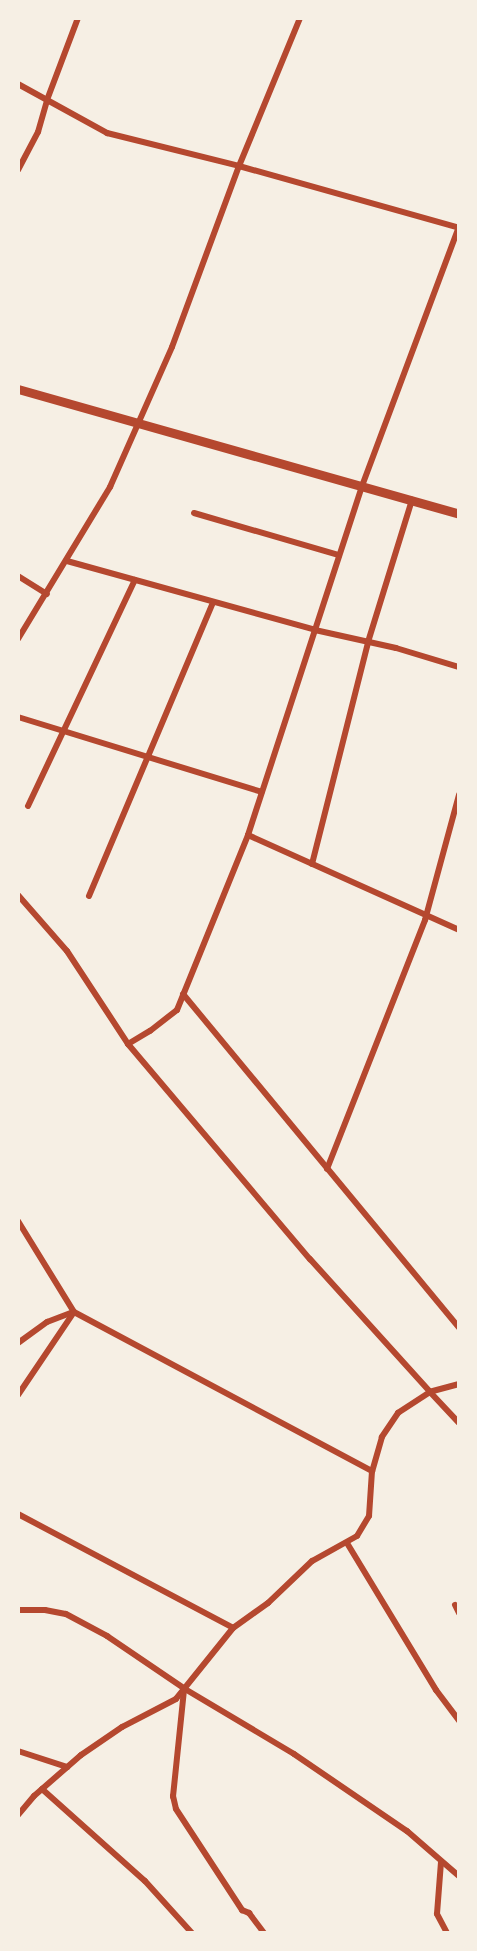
<!DOCTYPE html>
<html>
<head>
<meta charset="utf-8">
<style>
	body { margin:0 }
	#map { position:relative; width:477px; height:1951px; overflow:hidden; background:#f6efe4; font-family:"Exo 2",sans-serif }
	div>[style] { position:absolute }
	.minor>* { height:6px; margin:-3px; padding:0 3px; transform-origin:3px; border-radius:3px; background:#b5482f }
	.secondary>* { height:9px; margin:-4.5px; padding:0 4.5px; transform-origin:4.5px; border-radius:4.5px; background:#b5482f }
	span { translate:-50% -50%; white-space:nowrap; text-align:center; line-height:1.15; -webkit-text-stroke:5px #f6efe4; paint-order:stroke }
	.frame { position:absolute; inset:0; border:20px solid #f6efe4; pointer-events:none }
</style>
</head>
<body>
<div id="map">
	<div class="minor">
		<i style="left:18px;top:84px;width:102px;rotate:28.8deg"></i>
		<i style="left:107px;top:133px;width:136px;rotate:14deg"></i>
		<i style="left:239px;top:166px;width:229px;rotate:15.7deg"></i>
		<i style="left:18px;top:170px;width:43px;rotate:-62.2deg"></i>
		<i style="left:38px;top:132px;width:33px;rotate:-74deg"></i>
		<i style="left:47px;top:100px;width:88px;rotate:-69.3deg"></i>
		<i style="left:194px;top:513px;width:151px;rotate:16.2deg"></i>
		<i style="left:67px;top:561px;width:257px;rotate:15.5deg"></i>
		<i style="left:315px;top:630px;width:83px;rotate:12.5deg"></i>
		<i style="left:396px;top:648px;width:66px;rotate:16.8deg"></i>
		<i style="left:18px;top:576px;width:34px;rotate:32deg"></i>
		<i style="left:18px;top:639px;width:178px;rotate:-58.8deg"></i>
		<i style="left:110px;top:487px;width:153px;rotate:-66.1deg"></i>
		<i style="left:172px;top:347px;width:193px;rotate:-69.7deg"></i>
		<i style="left:239px;top:166px;width:160px;rotate:-67.6deg"></i>
		<i style="left:18px;top:717px;width:255px;rotate:17.1deg"></i>
		<i style="left:28px;top:806px;width:250px;rotate:-64.7deg"></i>
		<i style="left:248px;top:835px;width:231px;rotate:24.2deg"></i>
		<i style="left:312px;top:864px;width:229px;rotate:-75.8deg"></i>
		<i style="left:368px;top:642px;width:149px;rotate:-72.8deg"></i>
		<i style="left:18px;top:895px;width:74px;rotate:48.8deg"></i>
		<i style="left:67px;top:951px;width:111px;rotate:56.7deg"></i>
		<i style="left:128px;top:1044px;width:282px;rotate:49.8deg"></i>
		<i style="left:310px;top:1259px;width:179px;rotate:47.9deg"></i>
		<i style="left:430px;top:1392px;width:38px;rotate:147deg"></i>
		<i style="left:398px;top:1413px;width:29px;rotate:124deg"></i>
		<i style="left:382px;top:1437px;width:35px;rotate:106deg"></i>
		<i style="left:372px;top:1471px;width:45px;rotate:93.8deg"></i>
		<i style="left:369px;top:1516px;width:23px;rotate:121deg"></i>
		<i style="left:357px;top:1536px;width:51px;rotate:150.9deg"></i>
		<i style="left:312px;top:1561px;width:61px;rotate:136.3deg"></i>
		<i style="left:268px;top:1603px;width:43px;rotate:144.5deg"></i>
		<i style="left:233px;top:1628px;width:91px;rotate:128.8deg"></i>
		<i style="left:176px;top:1699px;width:61px;rotate:152.6deg"></i>
		<i style="left:122px;top:1727px;width:50px;rotate:145.7deg"></i>
		<i style="left:81px;top:1755px;width:62px;rotate:138.9deg"></i>
		<i style="left:34px;top:1796px;width:25px;rotate:130deg"></i>
		<i style="left:89px;top:896px;width:319px;rotate:-67.1deg"></i>
		<i style="left:183px;top:994px;width:433px;rotate:50.4deg"></i>
		<i style="left:128px;top:1044px;width:26px;rotate:-31deg"></i>
		<i style="left:150px;top:1031px;width:34px;rotate:-38deg"></i>
		<i style="left:177px;top:1010px;width:189px;rotate:-67.9deg"></i>
		<i style="left:248px;top:835px;width:367px;rotate:-71.9deg"></i>
		<i style="left:362px;top:486px;width:277px;rotate:-69.5deg"></i>
		<i style="left:327px;top:1169px;width:268px;rotate:-68.5deg"></i>
		<i style="left:425px;top:920px;width:130px;rotate:-74.8deg"></i>
		<i style="left:18px;top:1221px;width:107px;rotate:58.4deg"></i>
		<i style="left:74px;top:1312px;width:338px;rotate:28.1deg"></i>
		<i style="left:18px;top:1343px;width:36px;rotate:-36deg"></i>
		<i style="left:47px;top:1322px;width:28px;rotate:-21deg"></i>
		<i style="left:459px;top:1384px;width:30px;rotate:165deg"></i>
		<i style="left:430px;top:1392px;width:42px;rotate:46.9deg"></i>
		<i style="left:18px;top:1395px;width:100px;rotate:-56deg"></i>
		<i style="left:18px;top:1514px;width:243px;rotate:27.9deg"></i>
		<i style="left:347px;top:1543px;width:172px;rotate:58.8deg"></i>
		<i style="left:436px;top:1690px;width:39px;rotate:53deg"></i>
		<i style="left:455px;top:1605px;width:9px;rotate:63deg"></i>
		<i style="left:18px;top:1610px;width:27px"></i>
		<i style="left:45px;top:1610px;width:21px;rotate:11deg"></i>
		<i style="left:66px;top:1614px;width:47px;rotate:28.2deg"></i>
		<i style="left:107px;top:1636px;width:94px;rotate:34.2deg"></i>
		<i style="left:185px;top:1689px;width:127px;rotate:30.8deg"></i>
		<i style="left:294px;top:1754px;width:137px;rotate:34.3deg"></i>
		<i style="left:407px;top:1831px;width:69px;rotate:40.9deg"></i>
		<i style="left:184px;top:1690px;width:107px;rotate:95.9deg"></i>
		<i style="left:173px;top:1796px;width:13px;rotate:77deg"></i>
		<i style="left:176px;top:1809px;width:121px;rotate:56.8deg"></i>
		<i style="left:242px;top:1910px;width:8px;rotate:23deg"></i>
		<i style="left:249px;top:1913px;width:25px;rotate:53deg"></i>
		<i style="left:18px;top:1751px;width:52px;rotate:18.1deg"></i>
		<i style="left:42px;top:1789px;width:138px;rotate:41.8deg"></i>
		<i style="left:145px;top:1881px;width:70px;rotate:47.9deg"></i>
		<i style="left:441px;top:1862px;width:52px;rotate:94.4deg"></i>
		<i style="left:437px;top:1914px;width:21px;rotate:62deg"></i>
	</div>
	<div class="secondary">
		<i style="left:18px;top:389px;width:458px;rotate:15.8deg"></i>
	</div>
	<div class="frame"></div>
</div>
</body>
</html>
